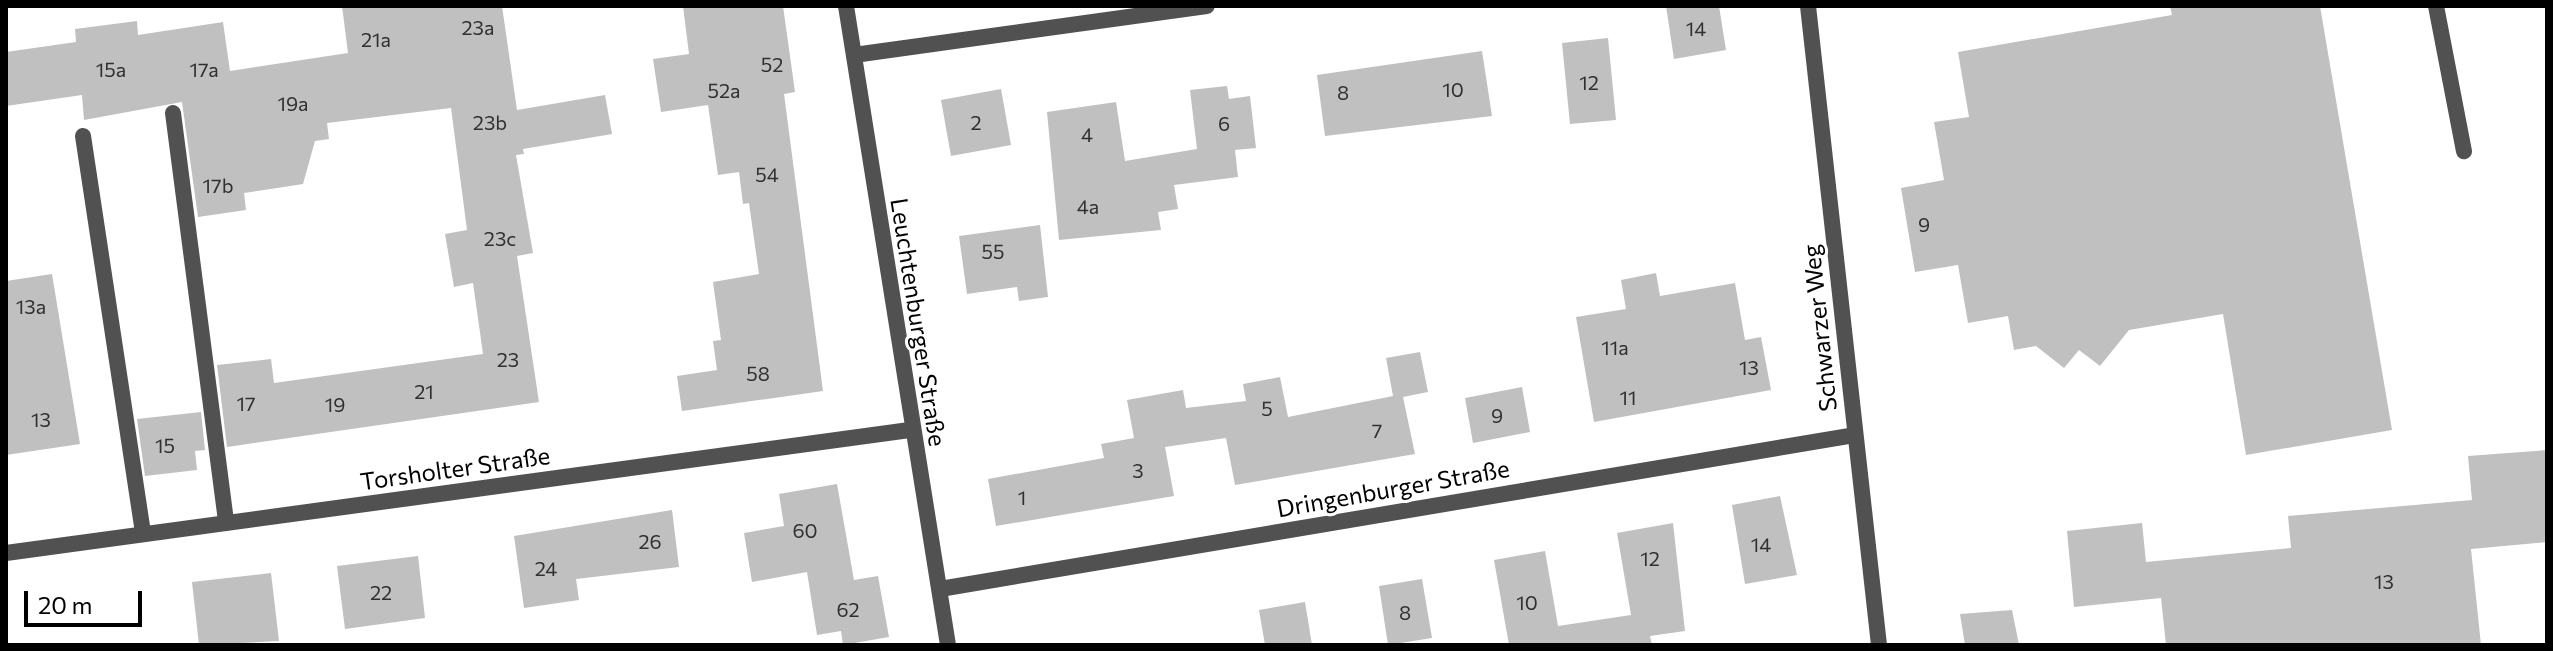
<!DOCTYPE html>
<html>
<head>
<meta charset="utf-8">
<style>
	body { margin:0 }
	#map { position:relative; width:2553px; height:651px; overflow:hidden; background:#fff; font-family:Commissioner,sans-serif }
	div>[style] { position:absolute }
	.building>* { inset:0; background:#c0c0c0 }
	.service>* { height:16px; margin:-8px; padding:0 8px; transform-origin:8px; border-radius:8px; background:#515151 }
	.minor>* { height:16px; margin:-8px; padding:0 8px; transform-origin:8px; border-radius:8px; background:#515151 }
	span { translate:-50% -50%; white-space:nowrap; text-align:center; line-height:1.15; -webkit-text-stroke:6px #fff; paint-order:stroke }
	.number-label { font-size:20px; color:#303030 }
	.number-label span { -webkit-text-stroke-width:0 }
	.street-label { font-size:24px; color:#000 }
	.frame { position:absolute; inset:0; border:8px solid #000; pointer-events:none }
	.scale { position:absolute; left:24px; top:591px; width:118px; height:36px; box-sizing:border-box; border:4px solid #000; border-top:0; padding-left:10px; font-size:24px; line-height:28px; white-space:nowrap; color:#000; -webkit-text-stroke:6px #fff; paint-order:stroke }
</style>
</head>
<body>
<div id="map">
	<div class="building">
		<i style="clip-path:polygon(342px 6px,502px 6px,517px 110px,605px 95px,612px 134px,523px 149px,524px 154px,516px 155px,533px 253px,517px 256px,539px 402px,227px 447px,217px 365px,271px 359px,274px 383px,483px 354px,473px 283px,454px 287px,445px 234px,467px 230px,451px 108px,327px 123px,329px 139px,315px 141px,303px 184px,244px 193px,246px 210px,198px 217px,182px 102px,84px 120px,82px 95px,6px 106px,6px 52px,76px 42px,75px 29px,137px 21px,138px 35px,223px 22px,230px 71px,348px 53px)"></i>
		<i style="clip-path:polygon(683px 6px,783px 6px,795px 92px,784px 94px,823px 391px,682px 411px,677px 376px,717px 370px,713px 341px,721px 340px,713px 282px,759px 274px,749px 203px,743px 204px,739px 172px,718px 175px,708px 105px,661px 112px,653px 59px,689px 54px)"></i>
		<i style="clip-path:polygon(1666px 6px,1719px 6px,1726px 50px,1674px 59px)"></i>
		<i style="clip-path:polygon(2170px 6px,2320px 6px,2392px 430px,2246px 455px,2223px 314px,2129px 330px,2100px 366px,2079px 350px,2064px 368px,2036px 346px,2014px 350px,2008px 316px,1968px 323px,1958px 265px,1915px 272px,1901px 188px,1944px 180px,1934px 122px,1969px 117px,1958px 52px,2172px 15px)"></i>
		<i style="clip-path:polygon(1608px 38px,1616px 120px,1570px 124px,1562px 43px)"></i>
		<i style="clip-path:polygon(1482px 51px,1492px 116px,1325px 136px,1317px 75px)"></i>
		<i style="clip-path:polygon(1227px 86px,1229px 99px,1250px 96px,1256px 148px,1235px 150px,1238px 177px,1174px 185px,1178px 209px,1158px 212px,1161px 230px,1059px 240px,1047px 112px,1116px 102px,1125px 161px,1197px 149px,1190px 90px)"></i>
		<i style="clip-path:polygon(1001px 89px,1011px 145px,951px 156px,941px 100px)"></i>
		<i style="clip-path:polygon(1040px 225px,1048px 297px,1019px 301px,1017px 287px,967px 294px,959px 236px)"></i>
		<i style="clip-path:polygon(1656px 273px,1660px 296px,1735px 283px,1745px 340px,1761px 337px,1771px 390px,1594px 422px,1576px 317px,1626px 309px,1621px 280px)"></i>
		<i style="clip-path:polygon(52px 274px,80px 444px,6px 455px,6px 281px)"></i>
		<i style="clip-path:polygon(1420px 352px,1428px 392px,1403px 397px,1415px 454px,1235px 485px,1226px 438px,1165px 447px,1174px 496px,996px 526px,988px 479px,1104px 458px,1101px 444px,1134px 438px,1127px 400px,1183px 390px,1186px 408px,1246px 401px,1243px 384px,1280px 377px,1288px 417px,1393px 396px,1386px 358px)"></i>
		<i style="clip-path:polygon(1522px 387px,1530px 432px,1473px 443px,1465px 398px)"></i>
		<i style="clip-path:polygon(201px 412px,205px 450px,195px 451px,197px 470px,145px 476px,137px 419px)"></i>
		<i style="clip-path:polygon(2547px 450px,2547px 542px,2471px 549px,2481px 645px,2166px 645px,2161px 598px,2074px 607px,2067px 531px,2142px 523px,2146px 562px,2291px 548px,2288px 516px,2472px 500px,2468px 456px)"></i>
		<i style="clip-path:polygon(837px 484px,854px 580px,878px 576px,889px 637px,843px 645px,841px 631px,817px 635px,807px 572px,752px 582px,744px 533px,784px 526px,779px 494px)"></i>
		<i style="clip-path:polygon(1780px 496px,1797px 575px,1745px 584px,1732px 505px)"></i>
		<i style="clip-path:polygon(672px 510px,679px 567px,576px 579px,579px 600px,524px 608px,514px 536px)"></i>
		<i style="clip-path:polygon(1673px 523px,1685px 631px,1650px 636px,1652px 645px,1509px 645px,1494px 560px,1545px 551px,1558px 626px,1631px 615px,1617px 533px)"></i>
		<i style="clip-path:polygon(418px 556px,425px 618px,345px 629px,337px 566px)"></i>
		<i style="clip-path:polygon(271px 573px,279px 641px,199px 645px,192px 582px)"></i>
		<i style="clip-path:polygon(1422px 579px,1432px 638px,1388px 645px,1379px 586px)"></i>
		<i style="clip-path:polygon(1305px 602px,1312px 645px,1265px 645px,1259px 610px)"></i>
		<i style="clip-path:polygon(2012px 610px,2019px 645px,1965px 645px,1960px 614px)"></i>
	</div>
	<div class="service">
		<i style="left:173px;top:113px;width:413px;rotate:82.6deg"></i>
		<i style="left:83px;top:136px;width:402px;rotate:81.4deg"></i>
	</div>
	<div class="minor">
		<i style="left:846px;top:6px;width:647px;rotate:80.93deg"></i>
		<i style="left:1808px;top:6px;width:643px;rotate:83.66deg"></i>
		<i style="left:2436px;top:6px;width:148px;rotate:79.1deg"></i>
		<i style="left:854px;top:55px;width:356px;rotate:-7.9deg"></i>
		<i style="left:6px;top:553px;width:912px;rotate:-7.75deg"></i>
		<i style="left:940px;top:589px;width:927px;rotate:-9.56deg"></i>
	</div>
	<div class="number-label">
		<span style="left:478px;top:27px">23a</span>
		<span style="left:1696px;top:28px">14</span>
		<span style="left:376px;top:39px">21a</span>
		<span style="left:772px;top:64px">52</span>
		<span style="left:111px;top:69px">15a</span>
		<span style="left:204px;top:69px">17a</span>
		<span style="left:1589px;top:82px">12</span>
		<span style="left:1453px;top:89px">10</span>
		<span style="left:724px;top:90px">52a</span>
		<span style="left:1343px;top:92px">8</span>
		<span style="left:293px;top:103px">19a</span>
		<span style="left:490px;top:122px">23b</span>
		<span style="left:976px;top:122px">2</span>
		<span style="left:1224px;top:123px">6</span>
		<span style="left:1087px;top:134px">4</span>
		<span style="left:767px;top:174px">54</span>
		<span style="left:218px;top:185px">17b</span>
		<span style="left:1088px;top:206px">4a</span>
		<span style="left:1924px;top:224px">9</span>
		<span style="left:500px;top:238px">23c</span>
		<span style="left:993px;top:251px">55</span>
		<span style="left:31px;top:306px">13a</span>
		<span style="left:1615px;top:347px">11a</span>
		<span style="left:508px;top:359px">23</span>
		<span style="left:1749px;top:367px">13</span>
		<span style="left:758px;top:373px">58</span>
		<span style="left:424px;top:391px">21</span>
		<span style="left:1628px;top:397px">11</span>
		<span style="left:246px;top:403px">17</span>
		<span style="left:335px;top:404px">19</span>
		<span style="left:1267px;top:408px">5</span>
		<span style="left:1497px;top:415px">9</span>
		<span style="left:41px;top:419px">13</span>
		<span style="left:1377px;top:430px">7</span>
		<span style="left:165px;top:445px">15</span>
		<span style="left:1138px;top:470px">3</span>
		<span style="left:1022px;top:497px">1</span>
		<span style="left:805px;top:530px">60</span>
		<span style="left:650px;top:541px">26</span>
		<span style="left:1761px;top:544px">14</span>
		<span style="left:1650px;top:558px">12</span>
		<span style="left:546px;top:568px">24</span>
		<span style="left:2384px;top:581px">13</span>
		<span style="left:381px;top:592px">22</span>
		<span style="left:1527px;top:602px">10</span>
		<span style="left:848px;top:609px">62</span>
		<span style="left:1405px;top:612px">8</span>
	</div>
	<div class="street-label">
		<span style="left:919px;top:322px;rotate:81deg">Leuchtenburger Straße</span>
		<span style="left:1819px;top:328px;rotate:-96deg">Schwarzer Weg</span>
		<span style="left:455px;top:468px;rotate:-8deg">Torsholter Straße</span>
		<span style="left:1393px;top:488px;rotate:-10deg">Dringenburger Straße</span>
	</div>
	<div class="frame"></div>
	<div class="scale">20 m</div>
</div>
</body>
</html>
